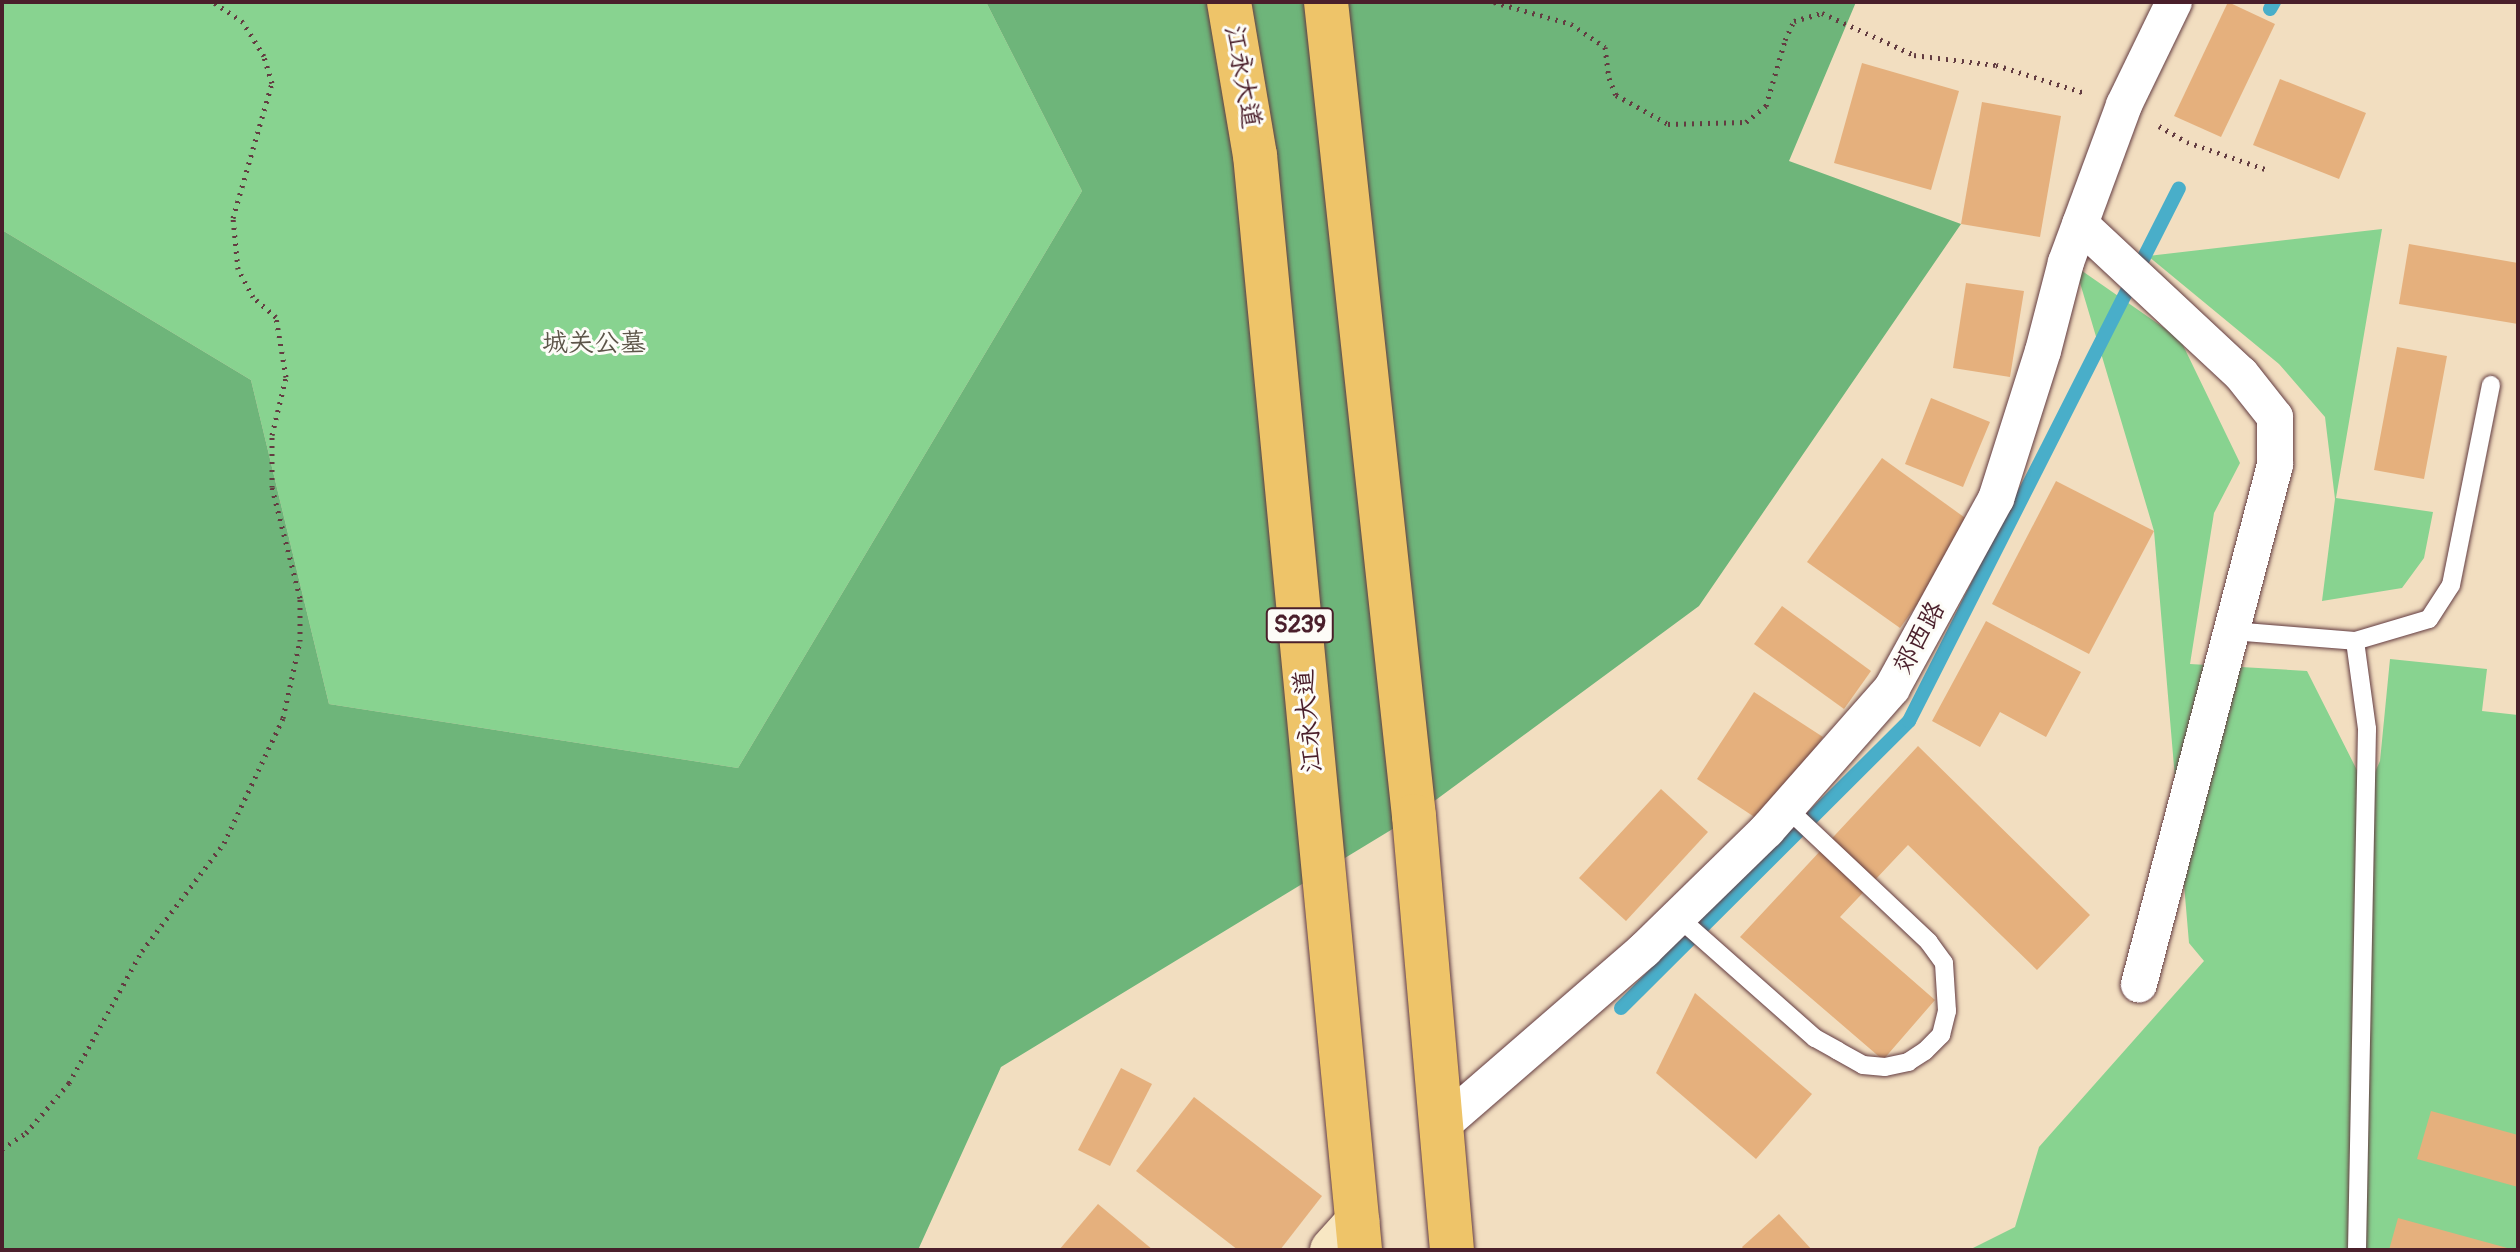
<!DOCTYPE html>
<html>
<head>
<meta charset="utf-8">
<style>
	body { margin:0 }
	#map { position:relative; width:2520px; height:1252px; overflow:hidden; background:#f2dec0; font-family:Pangolin,"LXGW WenKai TC",sans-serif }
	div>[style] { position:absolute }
	.green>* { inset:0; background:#88d390 }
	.forest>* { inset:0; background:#6eb57a }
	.stream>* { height:14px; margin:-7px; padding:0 7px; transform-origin:7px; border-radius:7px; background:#49aec9 }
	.building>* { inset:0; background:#e5b07d }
	.path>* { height:5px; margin-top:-2.5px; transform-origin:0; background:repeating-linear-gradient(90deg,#633c41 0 2px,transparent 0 8px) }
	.roads { filter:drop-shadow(0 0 2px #633c41) drop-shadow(0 0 2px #633c41) }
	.lane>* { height:18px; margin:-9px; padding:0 9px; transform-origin:9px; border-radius:9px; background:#fff }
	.street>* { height:36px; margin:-18px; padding:0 18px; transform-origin:18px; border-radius:18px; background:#fff }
	.secondary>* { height:44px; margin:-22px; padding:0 22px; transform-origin:22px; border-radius:22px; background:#f8e7c3 }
	.primary>* { height:44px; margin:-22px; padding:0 22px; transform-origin:22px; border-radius:22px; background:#eec469 }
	span { translate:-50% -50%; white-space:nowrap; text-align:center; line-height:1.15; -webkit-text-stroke:6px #fdfcf7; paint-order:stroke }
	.shield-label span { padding:2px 6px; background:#fdfcf7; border:2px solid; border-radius:6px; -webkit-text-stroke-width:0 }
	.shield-label { font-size:24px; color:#4a1f2b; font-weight:700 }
	.street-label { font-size:26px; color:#4a1f2b }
	.park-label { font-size:26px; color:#5d5549 }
	.frame { position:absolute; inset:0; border:4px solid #4a1f2b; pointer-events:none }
</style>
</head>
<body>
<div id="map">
	<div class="green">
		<i style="clip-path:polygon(2px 2px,986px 2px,1082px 191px,738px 768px,329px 704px,251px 380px,2px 230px)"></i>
		<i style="clip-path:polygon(2382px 229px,2336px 498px,2433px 512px,2424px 558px,2402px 588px,2322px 601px,2335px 499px,2325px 417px,2279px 364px,2148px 256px)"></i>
		<i style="clip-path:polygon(2075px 266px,2180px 339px,2240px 463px,2214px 513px,2190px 664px,2307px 671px,2367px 790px,2380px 761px,2390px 659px,2487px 669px,2482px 711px,2518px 715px,2518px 1250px,1969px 1250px,2015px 1227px,2039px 1147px,2204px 961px,2189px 943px,2154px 531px)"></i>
	</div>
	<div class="forest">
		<i style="clip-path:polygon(986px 2px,1856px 2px,1789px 161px,1961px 224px,1699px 606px,1414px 816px,1001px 1067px,918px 1250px,4px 1250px,2px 230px,251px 380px,329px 704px,738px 768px,1082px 191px)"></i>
	</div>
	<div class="stream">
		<i style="left:2270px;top:9px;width:8px;rotate:-60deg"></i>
		<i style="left:1621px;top:1008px;width:407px;rotate:-44.9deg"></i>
		<i style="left:1909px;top:721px;width:597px;rotate:-63.13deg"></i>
	</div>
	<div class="building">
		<i style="clip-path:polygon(2228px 2px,2275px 24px,2221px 137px,2174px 116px)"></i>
		<i style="clip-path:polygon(1862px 63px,1959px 91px,1931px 190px,1834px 163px)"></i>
		<i style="clip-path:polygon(2280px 79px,2366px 113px,2339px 179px,2253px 145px)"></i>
		<i style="clip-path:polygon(1982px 102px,2061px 116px,2040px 237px,1961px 224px)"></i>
		<i style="clip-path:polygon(2409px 244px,2518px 263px,2518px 324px,2399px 304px)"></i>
		<i style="clip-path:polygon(1966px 283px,2024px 291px,2010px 377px,1953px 368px)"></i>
		<i style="clip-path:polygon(2397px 347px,2447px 356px,2424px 479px,2374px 470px)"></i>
		<i style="clip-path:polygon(1931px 398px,1990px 422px,1963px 487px,1905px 464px)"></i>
		<i style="clip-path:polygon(1882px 458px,1975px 525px,1900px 628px,1807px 562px)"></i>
		<i style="clip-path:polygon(2056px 481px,2154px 531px,2089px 654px,1992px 604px)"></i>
		<i style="clip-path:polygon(1782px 606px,1871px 671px,1844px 709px,1754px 644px)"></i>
		<i style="clip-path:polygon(1986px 621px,2081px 672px,2046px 737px,2000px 712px,1980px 747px,1932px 721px)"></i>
		<i style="clip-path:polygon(1754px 692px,1823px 737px,1765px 824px,1697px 779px)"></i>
		<i style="clip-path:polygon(1918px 746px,2090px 915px,2037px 970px,1908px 845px,1840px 917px,1935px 1000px,1883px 1060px,1740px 937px)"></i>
		<i style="clip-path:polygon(1661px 789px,1708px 832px,1626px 921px,1579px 878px)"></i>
		<i style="clip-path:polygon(1695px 993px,1812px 1094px,1756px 1159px,1656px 1073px)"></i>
		<i style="clip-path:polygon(1121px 1068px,1152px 1084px,1110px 1166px,1078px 1150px)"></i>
		<i style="clip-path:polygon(1194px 1097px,1322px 1196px,1280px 1250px,1238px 1250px,1136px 1171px)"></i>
		<i style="clip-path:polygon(2431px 1111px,2518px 1135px,2518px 1187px,2417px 1159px)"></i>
		<i style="clip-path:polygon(1098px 1204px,1153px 1250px,1059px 1250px)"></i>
		<i style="clip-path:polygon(1779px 1214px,1812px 1250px,1744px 1250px,1742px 1247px)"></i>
		<i style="clip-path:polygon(2398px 1218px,2511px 1249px,2511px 1250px,2389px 1250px)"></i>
	</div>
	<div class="path">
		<i style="left:1494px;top:2px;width:80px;rotate:15.9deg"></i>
		<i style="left:1571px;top:24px;width:41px;rotate:34.1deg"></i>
		<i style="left:1605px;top:47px;width:31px;rotate:83deg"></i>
		<i style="left:1609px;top:78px;width:18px;rotate:68deg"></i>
		<i style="left:1616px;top:95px;width:60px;rotate:29.1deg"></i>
		<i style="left:1668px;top:124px;width:78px;rotate:-1.5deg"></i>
		<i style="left:1746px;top:122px;width:26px;rotate:-39deg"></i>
		<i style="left:1766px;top:106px;width:69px;rotate:-73.9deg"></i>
		<i style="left:1785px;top:40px;width:21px;rotate:-65deg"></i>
		<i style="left:1794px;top:21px;width:29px;rotate:-16deg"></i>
		<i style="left:1822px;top:13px;width:101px;rotate:24.5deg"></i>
		<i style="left:1914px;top:55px;width:83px;rotate:7deg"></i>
		<i style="left:1996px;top:65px;width:93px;rotate:17.5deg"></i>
		<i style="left:2159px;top:126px;width:32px;rotate:30deg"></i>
		<i style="left:2187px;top:142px;width:86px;rotate:19.1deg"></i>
		<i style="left:2px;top:1149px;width:29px;rotate:-34deg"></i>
		<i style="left:26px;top:1133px;width:66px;rotate:-49.3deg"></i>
		<i style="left:69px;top:1083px;width:151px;rotate:-61.1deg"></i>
		<i style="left:142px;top:951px;width:136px;rotate:-52.8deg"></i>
		<i style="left:224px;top:843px;width:138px;rotate:-64.7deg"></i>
		<i style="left:283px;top:718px;width:79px;rotate:-77.6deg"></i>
		<i style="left:300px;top:641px;width:43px;rotate:-90deg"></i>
		<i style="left:300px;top:598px;width:114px;rotate:-104.2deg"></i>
		<i style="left:272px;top:487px;width:52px;rotate:-90deg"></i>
		<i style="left:272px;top:435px;width:60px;rotate:-76.4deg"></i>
		<i style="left:286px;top:377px;width:61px;rotate:-99.5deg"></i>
		<i style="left:276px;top:317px;width:30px;rotate:-139deg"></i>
		<i style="left:253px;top:297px;width:32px;rotate:-118deg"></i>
		<i style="left:238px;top:269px;width:51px;rotate:-95.6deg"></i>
		<i style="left:233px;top:218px;width:141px;rotate:-73.9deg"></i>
		<i style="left:272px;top:83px;width:28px;rotate:-107deg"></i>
		<i style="left:264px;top:56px;width:40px;rotate:-122deg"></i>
		<i style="left:243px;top:22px;width:36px;rotate:-146deg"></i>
	</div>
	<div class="roads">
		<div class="lane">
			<i style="left:2232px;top:631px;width:123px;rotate:4.6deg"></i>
			<i style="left:2355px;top:641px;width:77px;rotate:-16.6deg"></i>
			<i style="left:2429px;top:619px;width:40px;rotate:-57.1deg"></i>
			<i style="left:2451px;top:585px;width:204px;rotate:-78.7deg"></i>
			<i style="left:2355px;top:641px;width:89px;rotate:82.2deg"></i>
			<i style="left:2367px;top:729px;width:521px;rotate:91.1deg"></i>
			<i style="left:1678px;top:917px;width:183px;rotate:41.5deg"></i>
			<i style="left:1815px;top:1038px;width:26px;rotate:29deg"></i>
			<i style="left:1838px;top:1051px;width:29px;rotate:29deg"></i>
			<i style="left:1863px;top:1065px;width:22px;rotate:5deg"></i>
			<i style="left:1885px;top:1067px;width:24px;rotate:-12deg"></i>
			<i style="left:1908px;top:1062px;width:20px;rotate:-33deg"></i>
			<i style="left:1925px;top:1051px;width:23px;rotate:-45deg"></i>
			<i style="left:1941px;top:1035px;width:25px;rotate:-76deg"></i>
			<i style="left:1947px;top:1011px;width:48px;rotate:-93.6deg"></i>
			<i style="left:1944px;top:963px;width:26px;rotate:-126deg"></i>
			<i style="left:1929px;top:942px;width:195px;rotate:-136.7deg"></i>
		</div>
		<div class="street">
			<i style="left:2080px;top:224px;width:220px;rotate:43deg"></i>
			<i style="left:2241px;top:374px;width:55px;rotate:51.7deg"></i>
			<i style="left:2275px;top:417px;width:48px;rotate:90deg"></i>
			<i style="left:2275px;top:465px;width:537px;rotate:104.68deg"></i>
			<i style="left:1441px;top:1126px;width:269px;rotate:-40.9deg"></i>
			<i style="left:1644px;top:950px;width:172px;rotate:-44.3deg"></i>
			<i style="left:1767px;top:830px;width:189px;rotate:-48.6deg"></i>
			<i style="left:1892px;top:688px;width:216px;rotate:-61.2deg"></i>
			<i style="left:1996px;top:499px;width:155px;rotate:-72.4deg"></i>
			<i style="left:2043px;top:351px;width:92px;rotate:-75.5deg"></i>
			<i style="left:2066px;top:262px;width:167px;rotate:-69.7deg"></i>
			<i style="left:2124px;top:105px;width:114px;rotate:-64.1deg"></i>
		</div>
		<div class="secondary">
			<i style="left:1332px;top:1250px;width:38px;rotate:-48deg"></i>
		</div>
		<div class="primary">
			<i style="left:1229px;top:2px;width:155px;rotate:80.4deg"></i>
			<i style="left:1255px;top:155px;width:1100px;rotate:84.52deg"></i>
			<i style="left:1326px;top:2px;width:819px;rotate:83.83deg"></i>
			<i style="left:1414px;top:816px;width:436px;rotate:85deg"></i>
		</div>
	</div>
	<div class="shield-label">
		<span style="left:1300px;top:625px">S239</span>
	</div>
	<div class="street-label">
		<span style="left:1242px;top:77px;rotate:80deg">江永大道</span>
		<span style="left:1920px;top:638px;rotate:-61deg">郊西路</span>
		<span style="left:1309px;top:721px;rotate:-95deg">江永大道</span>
	</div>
	<div class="park-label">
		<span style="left:594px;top:344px">城关公墓</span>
	</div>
	<div class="frame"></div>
</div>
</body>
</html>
